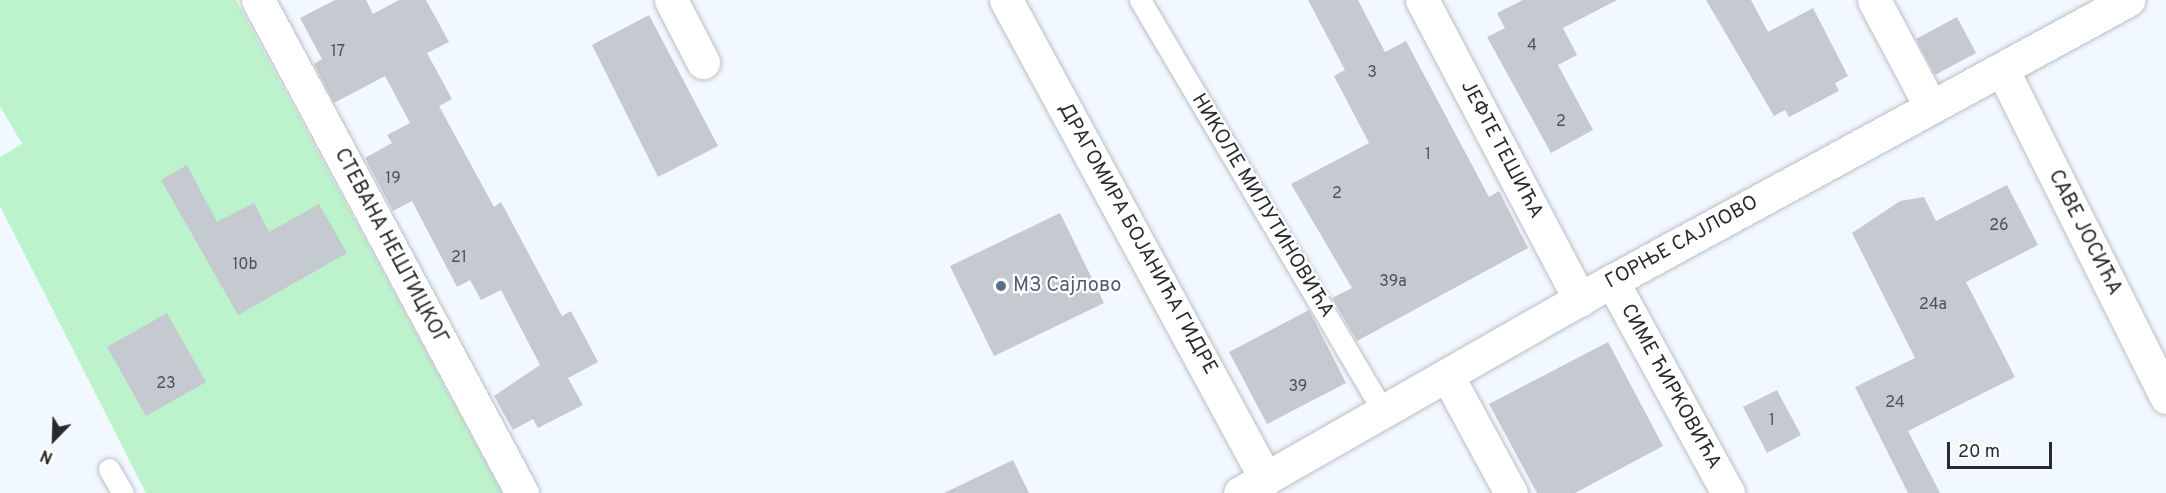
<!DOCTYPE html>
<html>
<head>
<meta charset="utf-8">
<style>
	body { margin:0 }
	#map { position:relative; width:2166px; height:493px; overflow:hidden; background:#f2f8ff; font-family:Overpass,sans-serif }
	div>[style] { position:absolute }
	.green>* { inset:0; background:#bdf3cc }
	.building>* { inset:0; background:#c4cad0 }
	.roads { filter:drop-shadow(0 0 2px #b9bfc5) drop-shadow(0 0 2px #b9bfc5) }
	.lane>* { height:21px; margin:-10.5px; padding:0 10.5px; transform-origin:10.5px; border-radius:10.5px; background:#fff }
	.street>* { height:33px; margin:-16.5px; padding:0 16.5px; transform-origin:16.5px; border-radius:16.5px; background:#fff }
	.dots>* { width:16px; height:16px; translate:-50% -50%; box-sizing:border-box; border:3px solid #fff; border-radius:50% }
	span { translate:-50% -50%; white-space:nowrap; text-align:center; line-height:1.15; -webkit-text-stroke:4.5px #fff; paint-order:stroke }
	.number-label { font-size:16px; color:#4e5154 }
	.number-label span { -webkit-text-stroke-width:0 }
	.street-label { font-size:20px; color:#27292b }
	.service-label { font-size:20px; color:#4e5e75 }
	.left { translate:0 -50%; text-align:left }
	.north { position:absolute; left:24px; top:409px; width:60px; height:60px; -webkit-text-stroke:4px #fff; paint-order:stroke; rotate:203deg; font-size:16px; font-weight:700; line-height:24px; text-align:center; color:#27292b }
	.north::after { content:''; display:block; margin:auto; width:21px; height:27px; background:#27292b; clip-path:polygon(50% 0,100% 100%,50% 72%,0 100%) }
	.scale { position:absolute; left:1947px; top:442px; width:105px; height:27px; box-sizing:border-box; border:3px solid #27292b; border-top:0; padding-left:8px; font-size:18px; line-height:21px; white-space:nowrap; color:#27292b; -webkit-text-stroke:4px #fff; paint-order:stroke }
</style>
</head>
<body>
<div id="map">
	<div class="green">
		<i style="clip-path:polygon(0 0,236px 0,502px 493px,146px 493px,0 206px,0 157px,22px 144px,0 106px)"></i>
	</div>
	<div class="building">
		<i style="clip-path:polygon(335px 0,366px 0,373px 14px,399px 0,426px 0,449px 42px,427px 53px,452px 99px,439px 106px,494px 207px,501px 202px,562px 316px,571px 311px,598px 362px,568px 378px,583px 405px,538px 428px,533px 419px,513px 430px,494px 396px,540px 365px,501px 290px,481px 300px,470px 280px,457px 287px,412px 201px,393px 211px,365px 158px,392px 143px,387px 135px,410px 123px,385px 76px,334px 103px,314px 64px,322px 59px,300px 18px)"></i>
		<i style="clip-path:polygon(1308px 0,1358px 0,1385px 52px,1406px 41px,1489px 197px,1499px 191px,1528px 248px,1357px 341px,1332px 298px,1352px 288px,1291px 184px,1369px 143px,1334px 76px,1345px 70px)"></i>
		<i style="clip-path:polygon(1523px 0,1617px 0,1563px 28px,1577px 55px,1558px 65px,1593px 130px,1551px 153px,1487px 37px,1505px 28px,1497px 13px)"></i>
		<i style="clip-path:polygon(1706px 0,1751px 0,1768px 32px,1813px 8px,1848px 76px,1835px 83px,1839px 91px,1789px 117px,1785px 110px,1774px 116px)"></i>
		<i style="clip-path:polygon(649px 15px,718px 146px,658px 177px,592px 45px)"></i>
		<i style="clip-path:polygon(1957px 17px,1976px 53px,1935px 75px,1916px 39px)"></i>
		<i style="clip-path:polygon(187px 165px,217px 222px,254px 203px,269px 232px,319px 204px,347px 253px,238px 315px,161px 180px)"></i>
		<i style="clip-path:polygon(2007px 185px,2038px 245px,1966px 282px,2015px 377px,1908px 431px,1940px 493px,1908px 493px,1855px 387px,1915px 358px,1852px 233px,1900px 201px,1924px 197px,1936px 221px)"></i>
		<i style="clip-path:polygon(1060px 213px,1104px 303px,994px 356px,950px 266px)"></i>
		<i style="clip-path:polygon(1309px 310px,1346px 383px,1267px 424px,1229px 352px)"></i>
		<i style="clip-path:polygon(167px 313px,206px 382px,146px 416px,107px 347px)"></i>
		<i style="clip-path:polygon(1608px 342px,1663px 446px,1575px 493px,1537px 493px,1489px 404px)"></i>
		<i style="clip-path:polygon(1777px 390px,1801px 435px,1767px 453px,1743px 407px)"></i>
		<i style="clip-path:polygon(1013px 460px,1029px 493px,944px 493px)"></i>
	</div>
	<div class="roads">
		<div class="lane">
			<i style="left:1140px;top:0;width:479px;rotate:59.4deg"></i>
			<i style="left:109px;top:469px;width:28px;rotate:60deg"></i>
		</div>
		<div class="street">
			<i style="left:258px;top:0;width:559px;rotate:61.83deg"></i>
			<i style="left:671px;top:0;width:70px;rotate:62.7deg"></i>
			<i style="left:1006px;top:0;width:545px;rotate:61.51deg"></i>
			<i style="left:1422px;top:0;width:339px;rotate:62.2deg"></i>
			<i style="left:1874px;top:0;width:121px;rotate:62deg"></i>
			<i style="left:2002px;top:69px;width:367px;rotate:63.4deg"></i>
			<i style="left:1612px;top:281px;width:242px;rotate:61.3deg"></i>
			<i style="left:1448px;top:377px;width:132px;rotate:61.5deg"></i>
			<i style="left:1240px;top:493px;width:428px;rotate:-29.7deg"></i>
			<i style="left:1612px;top:281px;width:588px;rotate:-28.57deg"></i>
		</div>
	</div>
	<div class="dots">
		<i style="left:1001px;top:286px;background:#5c6f8a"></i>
	</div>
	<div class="number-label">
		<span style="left:1532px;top:46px">4</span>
		<span style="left:338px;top:52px">17</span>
		<span style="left:1372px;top:73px">3</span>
		<span style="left:1561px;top:122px">2</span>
		<span style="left:1428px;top:155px">1</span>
		<span style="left:393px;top:179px">19</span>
		<span style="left:1337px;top:194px">2</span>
		<span style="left:1999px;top:226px">26</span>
		<span style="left:459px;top:258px">21</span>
		<span style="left:245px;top:265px">10b</span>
		<span style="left:1393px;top:282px">39a</span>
		<span style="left:1933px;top:305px">24a</span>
		<span style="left:166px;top:384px">23</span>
		<span style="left:1298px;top:387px">39</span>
		<span style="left:1895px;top:403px">24</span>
		<span style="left:1772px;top:421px">1</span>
	</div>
	<div class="street-label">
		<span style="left:1501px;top:150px;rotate:62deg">ЈЕФТЕ ТЕШИЋА</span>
		<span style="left:1262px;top:206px;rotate:59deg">НИКОЛЕ МИЛУТИНОВИЋА</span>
		<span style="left:2084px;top:233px;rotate:63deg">САВЕ ЈОСИЋА</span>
		<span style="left:1137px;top:239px;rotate:61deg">ДРАГОМИРА БОЈАНИЋА ГИДРЕ</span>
		<span style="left:1682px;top:243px;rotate:-29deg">ГОРЊЕ САЈЛОВО</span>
		<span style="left:390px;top:247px;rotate:62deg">СТЕВАНА НЕШТИЦКОГ</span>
		<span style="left:1670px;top:387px;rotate:61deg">СИМЕ ЋИРКОВИЋА</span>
	</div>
	<div class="service-label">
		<span class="left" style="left:1013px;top:286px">МЗ Сајлово</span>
	</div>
	<div class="north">N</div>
	<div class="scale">20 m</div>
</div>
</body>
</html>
